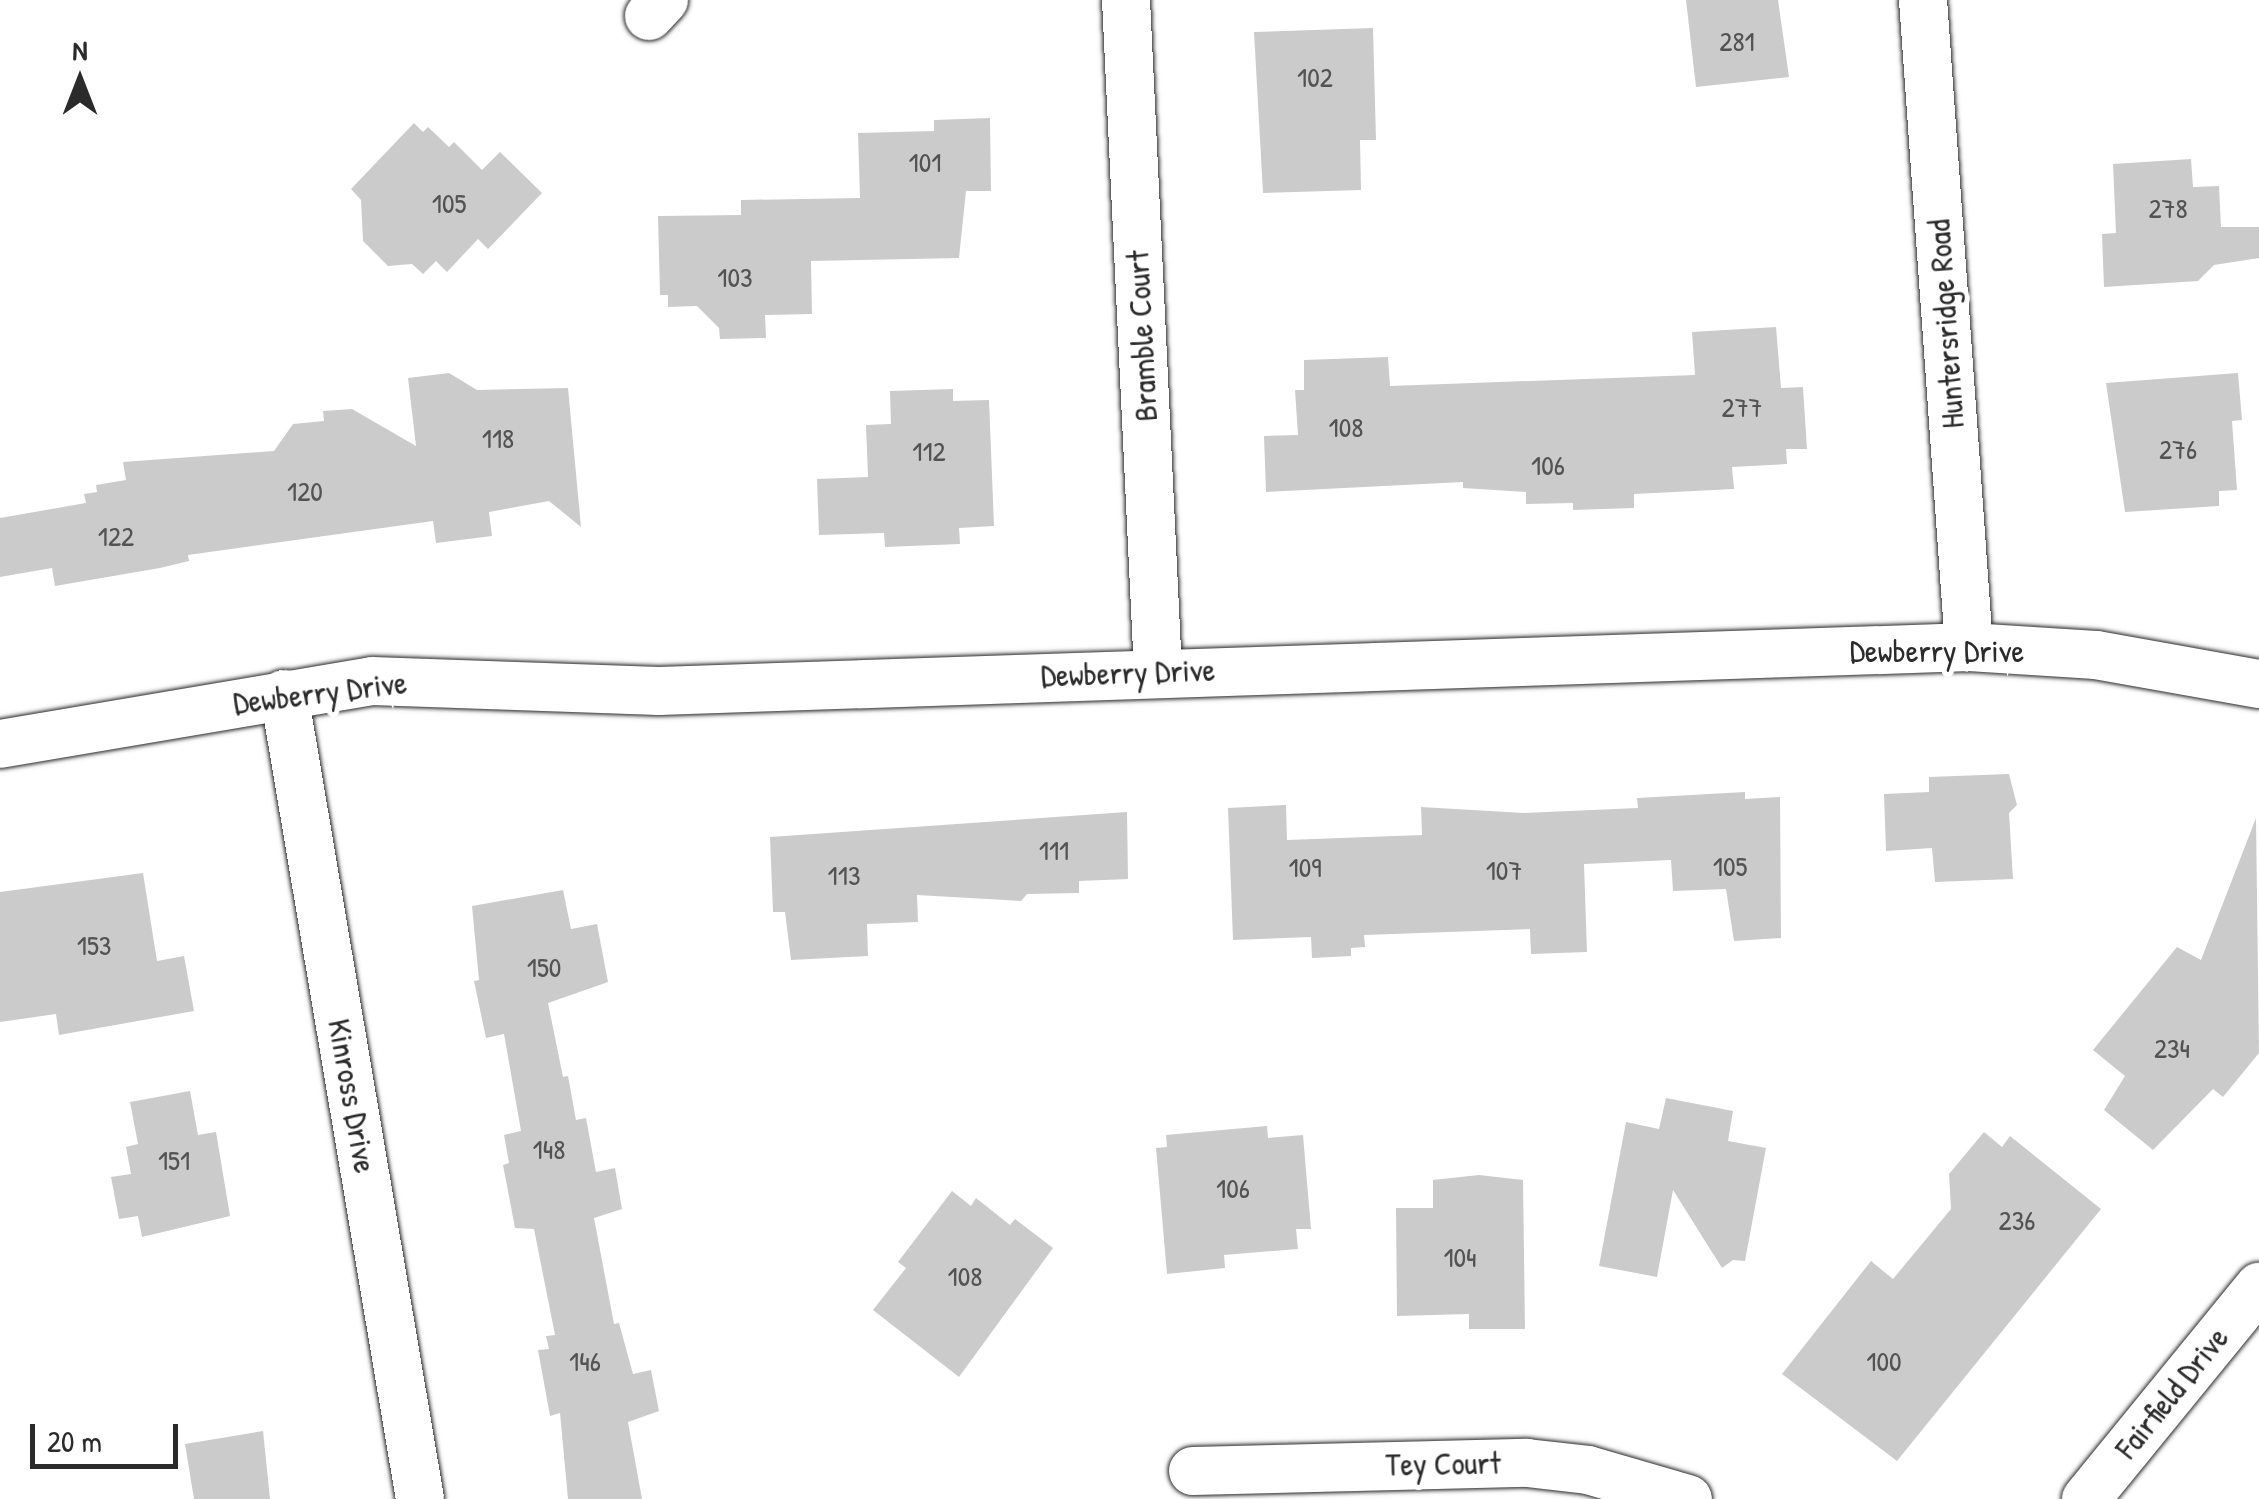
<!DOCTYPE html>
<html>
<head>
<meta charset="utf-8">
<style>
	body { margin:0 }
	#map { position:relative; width:2259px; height:1499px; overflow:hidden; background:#fff; font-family:"Patrick Hand",sans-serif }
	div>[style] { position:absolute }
	.building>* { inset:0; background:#cbcbcb }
	.roads { filter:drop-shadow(0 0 2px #2b2b2b) drop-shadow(0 0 2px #2b2b2b) }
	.street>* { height:48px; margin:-24px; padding:0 24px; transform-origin:24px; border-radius:24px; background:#fff }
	span { translate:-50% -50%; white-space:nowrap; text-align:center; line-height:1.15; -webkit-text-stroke:10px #fff; paint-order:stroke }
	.number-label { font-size:28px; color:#535353 }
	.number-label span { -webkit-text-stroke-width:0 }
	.street-label { font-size:32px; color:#2b2b2b }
	.north { position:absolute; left:30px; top:30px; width:100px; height:100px; -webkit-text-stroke:8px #fff; paint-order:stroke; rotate:0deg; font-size:28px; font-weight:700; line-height:40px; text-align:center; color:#2b2b2b }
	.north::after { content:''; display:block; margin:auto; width:35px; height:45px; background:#2b2b2b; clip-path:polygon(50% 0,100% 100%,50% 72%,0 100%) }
	.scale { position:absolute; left:30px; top:1424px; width:148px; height:45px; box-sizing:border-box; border:5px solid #2b2b2b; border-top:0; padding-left:12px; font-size:30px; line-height:35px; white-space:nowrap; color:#2b2b2b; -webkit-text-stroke:8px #fff; paint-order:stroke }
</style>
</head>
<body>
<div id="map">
	<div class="building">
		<i style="clip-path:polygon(1686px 0,1778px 0,1789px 77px,1696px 87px)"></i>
		<i style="clip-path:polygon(1373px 28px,1376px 140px,1360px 140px,1361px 190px,1263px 193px,1254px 32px)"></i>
		<i style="clip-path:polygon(990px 118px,991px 191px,966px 191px,959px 258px,811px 261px,812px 314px,765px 315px,766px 338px,720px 339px,719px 328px,697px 306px,668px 307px,668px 295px,660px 295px,658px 216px,741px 215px,741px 200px,860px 198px,858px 133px,934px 131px,934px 120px)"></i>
		<i style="clip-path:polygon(414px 123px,423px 132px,428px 127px,449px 147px,454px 142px,482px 170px,500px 152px,542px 193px,488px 249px,478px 239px,447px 272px,436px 261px,423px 274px,412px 264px,388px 266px,363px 241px,361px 200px,351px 189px)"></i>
		<i style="clip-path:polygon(2191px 159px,2193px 187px,2219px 186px,2221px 227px,2259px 227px,2259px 258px,2214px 265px,2198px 281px,2104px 287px,2102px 234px,2116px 233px,2113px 164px)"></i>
		<i style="clip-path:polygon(1776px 327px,1781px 388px,1803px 387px,1807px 449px,1786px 449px,1787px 464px,1732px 467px,1734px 489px,1634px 494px,1634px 508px,1573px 510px,1573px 503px,1526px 504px,1526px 492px,1463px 488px,1463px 482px,1266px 492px,1264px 436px,1298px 435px,1295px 390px,1304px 390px,1304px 360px,1388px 357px,1390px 386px,1695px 375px,1692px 332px)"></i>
		<i style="clip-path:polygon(449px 373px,477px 390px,568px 388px,581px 527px,549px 501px,489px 512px,492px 536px,436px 543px,433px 521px,188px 555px,189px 561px,160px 568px,55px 586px,52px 568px,0 577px,0 518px,86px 503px,84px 494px,97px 492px,96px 485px,126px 480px,123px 462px,274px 451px,293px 424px,324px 421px,323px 411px,352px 409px,416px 446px,408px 378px)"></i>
		<i style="clip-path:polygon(2238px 373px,2242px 420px,2232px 421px,2237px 490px,2219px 491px,2219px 506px,2125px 512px,2106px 383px)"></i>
		<i style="clip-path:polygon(953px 389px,953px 401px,989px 400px,994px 526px,959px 528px,960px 544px,885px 547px,884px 533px,819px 535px,817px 479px,868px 477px,866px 425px,891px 424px,890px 391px)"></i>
		<i style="clip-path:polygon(2009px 774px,2017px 805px,2009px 813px,2013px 879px,1935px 882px,1932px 848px,1886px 851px,1884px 794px,1929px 792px,1929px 777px)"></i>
		<i style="clip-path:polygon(1745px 792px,1745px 799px,1780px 797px,1781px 938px,1734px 941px,1726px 889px,1673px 891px,1671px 860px,1584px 864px,1587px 952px,1531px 954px,1530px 929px,1364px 935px,1365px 947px,1351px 948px,1351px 956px,1312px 958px,1311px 937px,1233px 940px,1228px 808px,1286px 805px,1287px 840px,1422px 835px,1421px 807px,1524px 813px,1638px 808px,1637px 798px)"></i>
		<i style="clip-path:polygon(1127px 812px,1128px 879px,1079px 881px,1079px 893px,1027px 894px,1021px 901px,917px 895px,918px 922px,867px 924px,868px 956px,791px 960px,785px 912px,773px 912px,770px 837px)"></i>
		<i style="clip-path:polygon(2256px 818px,2259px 1053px,2223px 1097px,2213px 1089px,2153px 1150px,2104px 1110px,2125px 1076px,2093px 1050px,2177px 947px,2201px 960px)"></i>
		<i style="clip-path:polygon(143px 873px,157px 961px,184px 956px,194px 1011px,59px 1035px,56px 1014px,0 1022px,0 892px)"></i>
		<i style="clip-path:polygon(563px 890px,571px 929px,597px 924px,608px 982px,548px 1003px,563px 1077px,568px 1076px,576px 1120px,586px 1118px,596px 1172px,615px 1168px,622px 1209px,594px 1218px,614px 1324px,619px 1323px,633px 1374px,651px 1370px,659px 1411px,628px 1422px,642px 1499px,568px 1499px,560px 1413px,550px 1416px,538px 1350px,549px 1349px,546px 1336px,555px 1335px,534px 1229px,515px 1228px,503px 1165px,509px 1163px,504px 1135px,521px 1131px,504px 1034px,486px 1038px,474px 981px,479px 980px,472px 906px)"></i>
		<i style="clip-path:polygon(190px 1091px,198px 1135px,216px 1132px,230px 1216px,142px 1237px,138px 1216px,119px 1219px,111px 1177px,131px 1174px,126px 1147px,138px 1144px,130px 1102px)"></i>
		<i style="clip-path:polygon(1666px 1098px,1733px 1111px,1728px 1141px,1766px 1148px,1745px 1261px,1733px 1260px,1722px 1268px,1673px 1190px,1657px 1277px,1599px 1266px,1626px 1122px,1659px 1129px)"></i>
		<i style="clip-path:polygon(1267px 1126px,1268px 1138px,1303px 1135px,1311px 1229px,1296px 1229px,1298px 1249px,1224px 1255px,1225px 1268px,1167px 1274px,1156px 1148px,1167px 1147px,1166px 1135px)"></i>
		<i style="clip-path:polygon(1984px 1132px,2002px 1147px,2010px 1136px,2101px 1209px,1897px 1461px,1782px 1374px,1871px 1261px,1893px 1279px,1951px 1209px,1949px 1174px)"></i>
		<i style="clip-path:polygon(1479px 1175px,1523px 1180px,1525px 1329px,1469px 1329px,1469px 1314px,1397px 1316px,1396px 1208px,1433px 1208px,1433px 1180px)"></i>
		<i style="clip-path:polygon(952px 1191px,971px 1206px,976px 1198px,1010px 1225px,1015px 1219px,1053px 1248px,959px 1377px,873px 1310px,906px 1268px,898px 1262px)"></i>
		<i style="clip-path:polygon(263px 1431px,270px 1499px,194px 1499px,185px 1444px)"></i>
	</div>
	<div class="roads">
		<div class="street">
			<i style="left:1126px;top:0;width:672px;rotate:87.27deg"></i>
			<i style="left:1923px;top:0;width:649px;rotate:85.93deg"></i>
			<i style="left:649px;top:16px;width:22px;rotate:-47deg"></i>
			<i style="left:284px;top:694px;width:816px;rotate:80.41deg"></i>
			<i style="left:0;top:744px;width:377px;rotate:-9.6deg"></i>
			<i style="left:372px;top:681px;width:287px;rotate:2deg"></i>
			<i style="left:659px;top:691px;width:1311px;rotate:-1.92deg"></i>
			<i style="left:1969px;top:647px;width:127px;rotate:3.6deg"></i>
			<i style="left:2096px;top:655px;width:166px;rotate:10.1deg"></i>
			<i style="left:1193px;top:1471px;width:334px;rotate:-1.4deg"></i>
			<i style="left:1527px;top:1463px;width:61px;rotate:6.5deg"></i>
			<i style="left:1588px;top:1470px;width:104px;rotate:16.2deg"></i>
			<i style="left:2086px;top:1499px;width:274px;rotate:-50.8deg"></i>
		</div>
	</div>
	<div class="number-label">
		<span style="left:1737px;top:41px">281</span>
		<span style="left:1315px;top:77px">102</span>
		<span style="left:925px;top:162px">101</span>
		<span style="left:449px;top:203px">105</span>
		<span style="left:2168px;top:208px">278</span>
		<span style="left:735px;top:277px">103</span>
		<span style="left:1742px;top:407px">277</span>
		<span style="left:1346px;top:427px">108</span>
		<span style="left:498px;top:438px">118</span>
		<span style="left:2178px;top:449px">276</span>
		<span style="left:929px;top:451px">112</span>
		<span style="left:1548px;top:465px">106</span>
		<span style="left:305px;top:491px">120</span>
		<span style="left:116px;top:536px">122</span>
		<span style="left:1054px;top:850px">111</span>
		<span style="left:1730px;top:866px">105</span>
		<span style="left:1305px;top:867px">109</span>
		<span style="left:1504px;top:870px">107</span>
		<span style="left:844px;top:875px">113</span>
		<span style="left:94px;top:945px">153</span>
		<span style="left:544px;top:967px">150</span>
		<span style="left:2172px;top:1048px">234</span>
		<span style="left:549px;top:1149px">148</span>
		<span style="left:174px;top:1160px">151</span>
		<span style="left:1233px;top:1188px">106</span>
		<span style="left:2017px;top:1220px">236</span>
		<span style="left:1460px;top:1257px">104</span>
		<span style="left:965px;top:1276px">108</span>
		<span style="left:585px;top:1361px">146</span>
		<span style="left:1884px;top:1361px">100</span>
	</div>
	<div class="street-label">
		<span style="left:1946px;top:324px;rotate:-94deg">Huntersridge Road</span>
		<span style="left:1142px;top:336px;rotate:-93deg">Bramble Court</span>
		<span style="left:1937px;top:651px">Dewberry Drive</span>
		<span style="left:1128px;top:673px;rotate:-2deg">Dewberry Drive</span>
		<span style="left:320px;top:693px;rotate:-7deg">Dewberry Drive</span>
		<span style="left:352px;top:1096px;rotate:80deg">Kinross Drive</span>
		<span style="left:2172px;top:1393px;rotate:-51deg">Fairfield Drive</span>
		<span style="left:1443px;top:1464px;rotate:-1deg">Tey Court</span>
	</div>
	<div class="north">N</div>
	<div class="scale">20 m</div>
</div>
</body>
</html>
